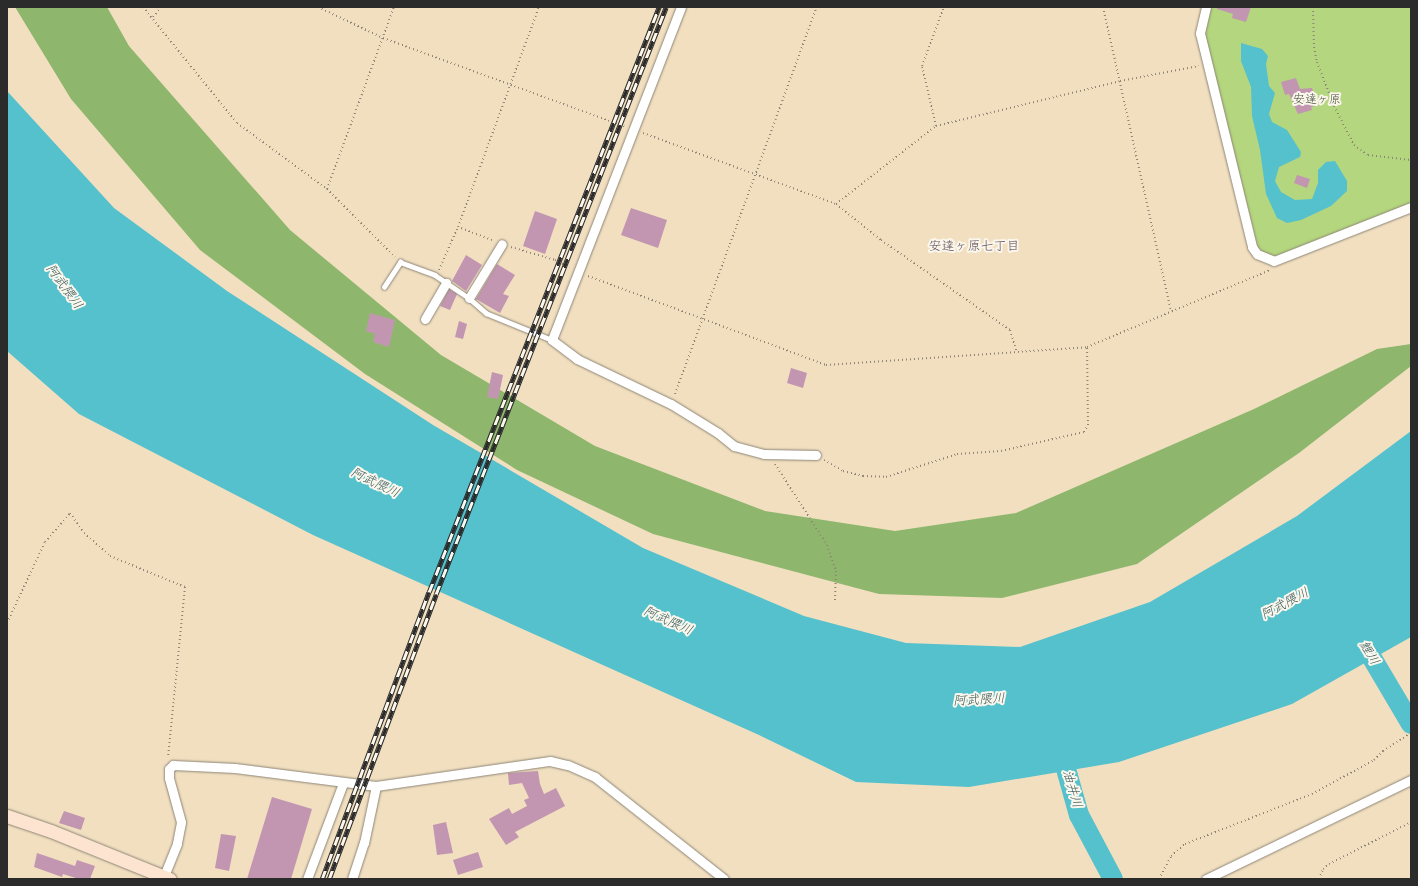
<!DOCTYPE html>
<html>
<head>
<meta charset="utf-8">
<style>
	body { margin:0 }
	#map { position:relative; width:1418px; height:886px; overflow:hidden; background:#f1dfc0; font-family:"Comic Neue","Klee One",sans-serif }
	div>[style] { position:absolute }
	.green>* { inset:0; background:#b3d67e }
	.forest>* { inset:0; background:#8eb76d }
	.water>* { inset:0; background:#54c1cc }
	.river>* { height:20px; margin:-10px; padding:0 10px; transform-origin:10px; border-radius:10px; background:#54c1cc }
	.building>* { inset:0; background:#c296b1 }
	.path>* { height:2px; margin-top:-1px; transform-origin:0; background:repeating-linear-gradient(90deg,#8e8576 0 1px,transparent 0 4px) }
	.roads { filter:drop-shadow(0 0 1px #8e8576) drop-shadow(0 0 1px #8e8576) }
	.lane>* { height:4.5px; margin:-2.25px; padding:0 2.25px; transform-origin:2.25px; border-radius:2.25px; background:#fff }
	.street>* { height:9px; margin:-4.5px; padding:0 4.5px; transform-origin:4.5px; border-radius:4.5px; background:#fff }
	.secondary>* { height:13px; margin:-6.5px; padding:0 6.5px; transform-origin:6.5px; border-radius:6.5px; background:#fde4d1 }
	.rail>* { height:4.5px; margin-top:-2.25px; transform-origin:0; background:repeating-linear-gradient(90deg,#fbf7ec 0 9px,#2b2b2b 0 18px); box-sizing:border-box; border-block:1px solid #2b2b2b }
	span { translate:-50% -50%; white-space:nowrap; text-align:center; line-height:1.15; -webkit-text-stroke:4px #fbf7ec; paint-order:stroke }
	.park-label { font-size:12px; color:#4d5640 }
	.neighbourhood-label { font-size:13px; color:#60505a }
	.water-label { font-size:13px; color:#37585b; font-style:italic }
	.frame { position:absolute; inset:0; border:8px solid #2b2b2b; pointer-events:none }
</style>
</head>
<body>
<div id="map">
	<div class="green">
		<i style="clip-path:polygon(1211px 7px,1411px 7px,1411px 203px,1277px 257px,1262px 254px,1258px 248px,1205px 36px,1205px 27px)"></i>
	</div>
	<div class="forest">
		<i style="clip-path:polygon(15px 7px,107px 7px,129px 46px,290px 230px,441px 355px,595px 446px,765px 511px,895px 531px,1016px 513px,1254px 409px,1377px 349px,1411px 344px,1411px 366px,1299px 453px,1137px 564px,1002px 598px,879px 594px,653px 534px,517px 470px,365px 374px,200px 250px,71px 99px)"></i>
	</div>
	<div class="water">
		<i style="clip-path:polygon(1241px 43px,1262px 49px,1268px 56px,1266px 64px,1269px 86px,1275px 93px,1269px 114px,1272px 122px,1287px 130px,1301px 152px,1300px 157px,1279px 167px,1275px 181px,1281px 192px,1295px 200px,1312px 199px,1318px 183px,1318px 170px,1326px 162px,1335px 161px,1347px 181px,1347px 191px,1331px 206px,1301px 220px,1287px 223px,1277px 218px,1266px 194px,1260px 150px,1252px 116px,1251px 87px,1241px 61px)"></i>
		<i style="clip-path:polygon(7px 91px,114px 208px,227px 291px,433px 425px,643px 548px,804px 616px,906px 643px,1020px 647px,1150px 602px,1297px 516px,1411px 431px,1411px 637px,1292px 704px,1119px 762px,969px 787px,856px 782px,759px 735px,313px 535px,79px 414px,7px 351px)"></i>
	</div>
	<div class="river">
		<i style="left:1359px;top:636px;width:102px;rotate:59.4deg"></i>
		<i style="left:1059px;top:744px;width:74px;rotate:74.3deg"></i>
		<i style="left:1079px;top:815px;width:72px;rotate:62deg"></i>
	</div>
	<div class="building">
		<i style="clip-path:polygon(1217px 7px,1251px 7px,1246px 22px,1232px 18px,1233px 14px,1217px 9px)"></i>
		<i style="clip-path:polygon(1296px 78px,1300px 89px,1312px 88px,1318px 105px,1311px 107px,1312px 110px,1298px 114px,1289px 94px,1285px 95px,1281px 82px)"></i>
		<i style="clip-path:polygon(1297px 175px,1310px 179px,1307px 188px,1294px 183px)"></i>
		<i style="clip-path:polygon(631px 208px,667px 220px,658px 248px,621px 235px)"></i>
		<i style="clip-path:polygon(535px 211px,557px 219px,545px 254px,523px 246px)"></i>
		<i style="clip-path:polygon(466px 255px,482px 265px,466px 291px,452px 281px)"></i>
		<i style="clip-path:polygon(497px 264px,515px 275px,503px 294px,509px 296px,500px 313px,476px 299px)"></i>
		<i style="clip-path:polygon(449px 289px,457px 294px,450px 310px,440px 306px)"></i>
		<i style="clip-path:polygon(370px 313px,395px 320px,389px 347px,373px 342px,375px 334px,366px 331px)"></i>
		<i style="clip-path:polygon(459px 321px,467px 324px,463px 339px,455px 337px)"></i>
		<i style="clip-path:polygon(791px 368px,807px 373px,803px 388px,787px 383px)"></i>
		<i style="clip-path:polygon(492px 372px,503px 375px,498px 399px,487px 397px)"></i>
		<i style="clip-path:polygon(538px 771px,540px 784px,544px 794px,556px 788px,565px 806px,515px 832px,519px 837px,506px 845px,489px 819px,509px 808px,512px 814px,527px 806px,524px 800px,529px 798px,522px 783px,509px 785px,508px 773px)"></i>
		<i style="clip-path:polygon(272px 797px,312px 809px,291px 879px,247px 879px)"></i>
		<i style="clip-path:polygon(64px 811px,85px 818px,81px 830px,59px 823px)"></i>
		<i style="clip-path:polygon(446px 822px,453px 853px,437px 855px,433px 825px)"></i>
		<i style="clip-path:polygon(221px 834px,236px 836px,229px 871px,215px 868px)"></i>
		<i style="clip-path:polygon(478px 852px,483px 867px,458px 875px,453px 860px)"></i>
		<i style="clip-path:polygon(37px 853px,75px 866px,77px 860px,95px 866px,90px 879px,79px 879px,63px 874px,62px 877px,34px 867px)"></i>
	</div>
	<div class="path">
		<i style="left:143px;top:7px;width:149px;rotate:51deg"></i>
		<i style="left:237px;top:123px;width:112px;rotate:36.3deg"></i>
		<i style="left:327px;top:189px;width:96px;rotate:45deg"></i>
		<i style="left:318px;top:7px;width:72px;rotate:25.5deg"></i>
		<i style="left:383px;top:38px;width:257px;rotate:20.1deg"></i>
		<i style="left:1103px;top:7px;width:311px;rotate:77.4deg"></i>
		<i style="left:1313px;top:7px;width:40px;rotate:88.6deg"></i>
		<i style="left:1314px;top:47px;width:15px;rotate:79deg"></i>
		<i style="left:1317px;top:62px;width:47px;rotate:68.9deg"></i>
		<i style="left:1334px;top:106px;width:44px;rotate:62.9deg"></i>
		<i style="left:1354px;top:145px;width:17px;rotate:36deg"></i>
		<i style="left:1368px;top:155px;width:43px;rotate:6.6deg"></i>
		<i style="left:153px;top:17px;width:13px;rotate:-51deg"></i>
		<i style="left:936px;top:126px;width:62px;rotate:-103.1deg"></i>
		<i style="left:922px;top:66px;width:63px;rotate:-69.6deg"></i>
		<i style="left:643px;top:133px;width:206px;rotate:20.2deg"></i>
		<i style="left:836px;top:204px;width:58px;rotate:38.7deg"></i>
		<i style="left:881px;top:240px;width:157px;rotate:34.9deg"></i>
		<i style="left:1010px;top:330px;width:24px;rotate:73deg"></i>
		<i style="left:327px;top:189px;width:194px;rotate:-69.8deg"></i>
		<i style="left:836px;top:204px;width:127px;rotate:-38deg"></i>
		<i style="left:936px;top:126px;width:189px;rotate:-13.7deg"></i>
		<i style="left:1120px;top:81px;width:80px;rotate:-10.8deg"></i>
		<i style="left:492px;top:240px;width:36px;rotate:-159deg"></i>
		<i style="left:458px;top:227px;width:234px;rotate:-69.8deg"></i>
		<i style="left:511px;top:247px;width:46px;rotate:16.5deg"></i>
		<i style="left:555px;top:260px;width:16px;rotate:27deg"></i>
		<i style="left:439px;top:270px;width:47px;rotate:-66.2deg"></i>
		<i style="left:588px;top:276px;width:254px;rotate:20.5deg"></i>
		<i style="left:826px;top:365px;width:262px;rotate:-3.9deg"></i>
		<i style="left:1087px;top:347px;width:199px;rotate:-22.8deg"></i>
		<i style="left:675px;top:394px;width:412px;rotate:-69.9deg"></i>
		<i style="left:824px;top:460px;width:22px;rotate:30deg"></i>
		<i style="left:843px;top:471px;width:21px;rotate:14deg"></i>
		<i style="left:863px;top:476px;width:23px;rotate:2deg"></i>
		<i style="left:886px;top:477px;width:75px;rotate:-17.9deg"></i>
		<i style="left:957px;top:454px;width:44px;rotate:-3.9deg"></i>
		<i style="left:1001px;top:451px;width:85px;rotate:-12.9deg"></i>
		<i style="left:1084px;top:432px;width:8px;rotate:-60deg"></i>
		<i style="left:1088px;top:425px;width:78px;rotate:-90.7deg"></i>
		<i style="left:775px;top:464px;width:96px;rotate:57.3deg"></i>
		<i style="left:827px;top:545px;width:28px;rotate:71deg"></i>
		<i style="left:836px;top:571px;width:32px;rotate:92deg"></i>
		<i style="left:7px;top:623px;width:89px;rotate:-64.9deg"></i>
		<i style="left:45px;top:542px;width:38px;rotate:-49deg"></i>
		<i style="left:70px;top:513px;width:24px;rotate:55deg"></i>
		<i style="left:84px;top:533px;width:35px;rotate:41deg"></i>
		<i style="left:110px;top:556px;width:81px;rotate:22.5deg"></i>
		<i style="left:185px;top:587px;width:170px;rotate:95.7deg"></i>
		<i style="left:1159px;top:879px;width:26px;rotate:-62deg"></i>
		<i style="left:1171px;top:856px;width:18px;rotate:-41deg"></i>
		<i style="left:1185px;top:844px;width:136px;rotate:-21.5deg"></i>
		<i style="left:1312px;top:794px;width:71px;rotate:-28.7deg"></i>
		<i style="left:1374px;top:760px;width:13px;rotate:-45deg"></i>
		<i style="left:1383px;top:751px;width:33px;rotate:-33deg"></i>
		<i style="left:1319px;top:879px;width:11px;rotate:-68deg"></i>
		<i style="left:1323px;top:869px;width:8px;rotate:-40deg"></i>
		<i style="left:1329px;top:864px;width:92px;rotate:-27.1deg"></i>
	</div>
	<div class="roads">
		<div class="lane">
			<i style="left:384px;top:287px;width:30px;rotate:-57deg"></i>
			<i style="left:400px;top:262px;width:37px;rotate:20deg"></i>
			<i style="left:435px;top:275px;width:41px;rotate:34.1deg"></i>
			<i style="left:469px;top:298px;width:23px;rotate:41deg"></i>
			<i style="left:486px;top:313px;width:71px;rotate:22.2deg"></i>
		</div>
		<div class="street">
			<i style="left:681px;top:7px;width:357px;rotate:111.2deg"></i>
			<i style="left:552px;top:340px;width:31px;rotate:37deg"></i>
			<i style="left:577px;top:359px;width:104px;rotate:25.6deg"></i>
			<i style="left:671px;top:404px;width:55px;rotate:31.7deg"></i>
			<i style="left:718px;top:433px;width:21px;rotate:39deg"></i>
			<i style="left:734px;top:446px;width:31px;rotate:15deg"></i>
			<i style="left:764px;top:454px;width:52px;rotate:1.1deg"></i>
			<i style="left:1206px;top:7px;width:27px;rotate:103deg"></i>
			<i style="left:1200px;top:33px;width:220px;rotate:76.3deg"></i>
			<i style="left:1252px;top:247px;width:9px;rotate:54deg"></i>
			<i style="left:1257px;top:254px;width:18px;rotate:22deg"></i>
			<i style="left:1274px;top:261px;width:147px;rotate:-21.5deg"></i>
			<i style="left:469px;top:298px;width:63px;rotate:-58.6deg"></i>
			<i style="left:425px;top:319px;width:42px;rotate:-59.7deg"></i>
			<i style="left:164px;top:876px;width:35px;rotate:-68deg"></i>
			<i style="left:177px;top:843px;width:21px;rotate:-79deg"></i>
			<i style="left:181px;top:822px;width:46px;rotate:-105.3deg"></i>
			<i style="left:169px;top:778px;width:9px;rotate:-90deg"></i>
			<i style="left:169px;top:769px;width:6px;rotate:-45deg"></i>
			<i style="left:173px;top:765px;width:62px;rotate:2.8deg"></i>
			<i style="left:235px;top:768px;width:142px;rotate:7.3deg"></i>
			<i style="left:376px;top:786px;width:176px;rotate:-8.2deg"></i>
			<i style="left:550px;top:761px;width:18px;rotate:13deg"></i>
			<i style="left:568px;top:765px;width:30px;rotate:24deg"></i>
			<i style="left:595px;top:777px;width:164px;rotate:38.3deg"></i>
			<i style="left:307px;top:879px;width:103px;rotate:-69.4deg"></i>
			<i style="left:352px;top:879px;width:38px;rotate:-72deg"></i>
			<i style="left:364px;top:843px;width:58px;rotate:-78.1deg"></i>
			<i style="left:1206px;top:879px;width:228px;rotate:-25.8deg"></i>
		</div>
		<div class="secondary">
			<i style="left:7px;top:816px;width:46px;rotate:18.8deg"></i>
			<i style="left:51px;top:831px;width:128px;rotate:22deg"></i>
		</div>
	</div>
	<div class="rail">
		<i style="left:322px;top:879px;width:306px;rotate:-69.6deg"></i>
		<i style="left:429px;top:592px;width:629px;rotate:-68.54deg"></i>
		<i style="left:329px;top:879px;width:304px;rotate:-69.4deg"></i>
		<i style="left:436px;top:594px;width:630px;rotate:-68.6deg"></i>
	</div>
	<div class="park-label">
		<span style="left:1317px;top:100px">安達ヶ原</span>
	</div>
	<div class="neighbourhood-label">
		<span style="left:974px;top:246px">安達ヶ原七丁目</span>
	</div>
	<div class="water-label">
		<span style="left:64px;top:287px;rotate:54deg">阿武隈川</span>
		<span style="left:375px;top:483px;rotate:26deg">阿武隈川</span>
		<span style="left:1285px;top:604px;rotate:-28deg">阿武隈川</span>
		<span style="left:668px;top:621px;rotate:24deg">阿武隈川</span>
		<span style="left:1369px;top:653px;rotate:59deg">鯉川</span>
		<span style="left:979px;top:700px;rotate:-3deg">阿武隈川</span>
		<span style="left:1072px;top:789px;rotate:74deg">油井川</span>
	</div>
	<div class="frame"></div>
</div>
</body>
</html>
